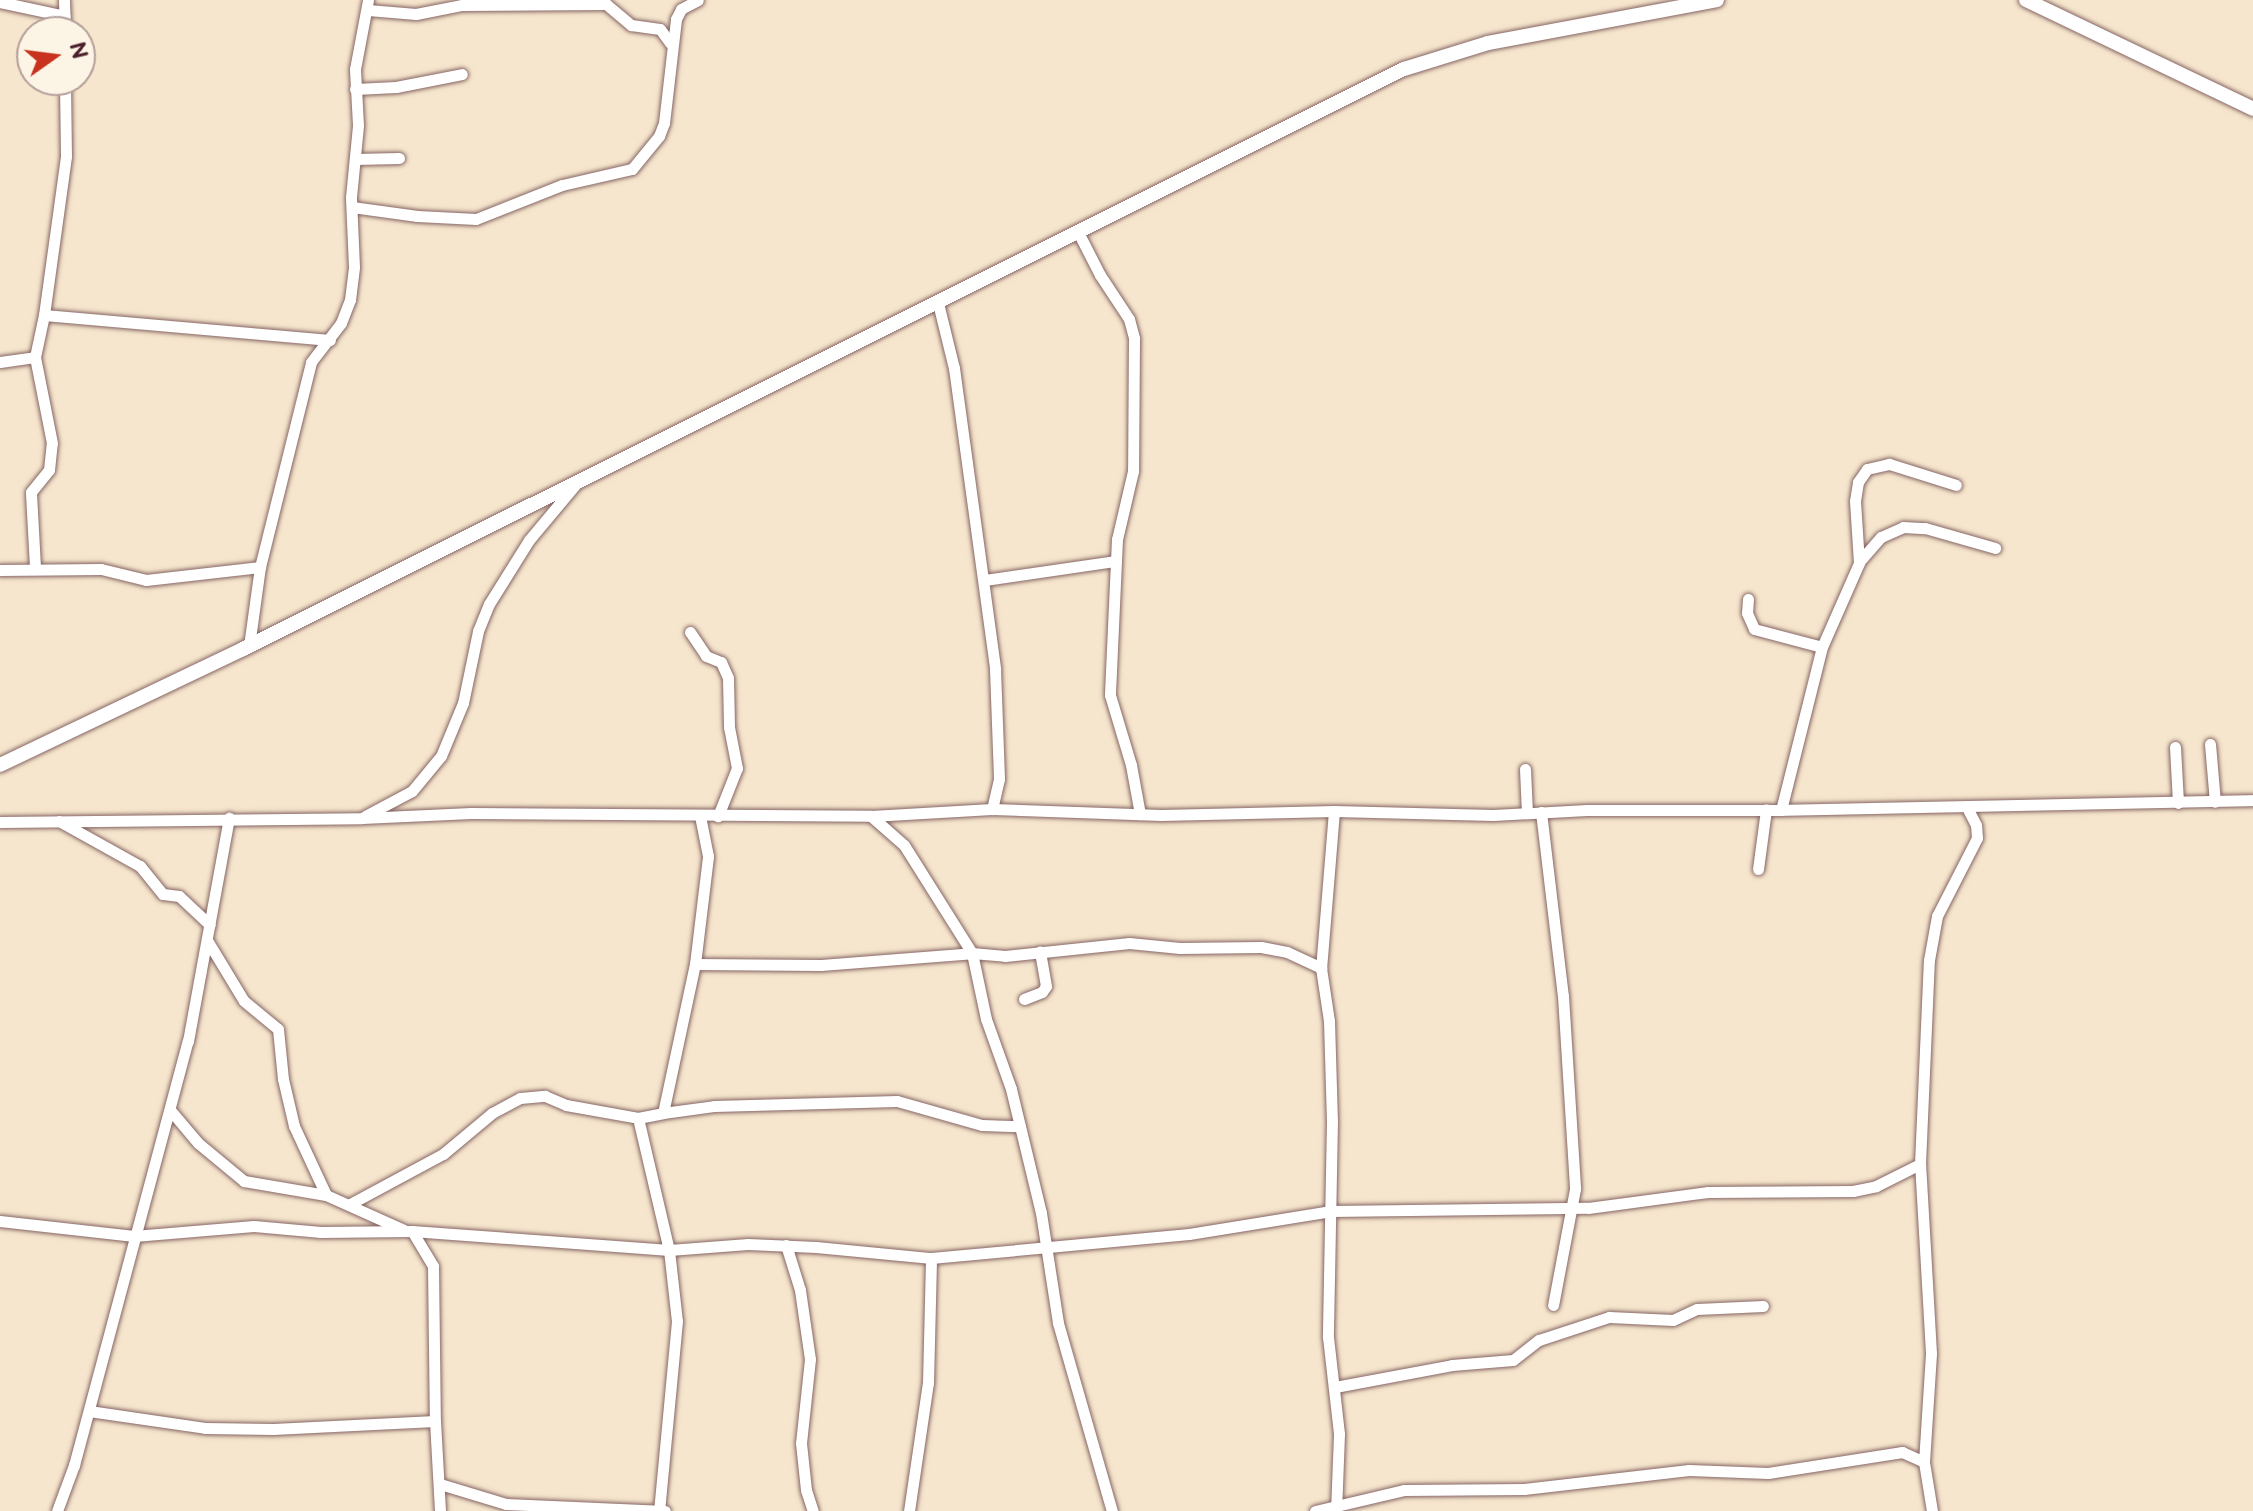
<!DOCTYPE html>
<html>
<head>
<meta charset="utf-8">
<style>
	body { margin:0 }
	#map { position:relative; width:2253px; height:1511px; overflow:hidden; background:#f6e6cd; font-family:"Balsamiq Sans",sans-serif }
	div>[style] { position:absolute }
	.roads { filter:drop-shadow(0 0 2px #866564) drop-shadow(0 0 2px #866564) }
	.minor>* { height:11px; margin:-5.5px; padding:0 5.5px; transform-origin:5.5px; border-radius:5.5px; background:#fff }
	.tertiary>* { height:14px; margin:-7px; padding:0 7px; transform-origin:7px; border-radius:7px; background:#fff }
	span { translate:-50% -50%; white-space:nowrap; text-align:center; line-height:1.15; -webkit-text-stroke:6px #fcf5e5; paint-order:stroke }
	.north { position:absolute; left:16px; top:16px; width:80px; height:80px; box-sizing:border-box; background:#fcf5e5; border:2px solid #b59f9b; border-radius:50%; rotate:76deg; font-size:22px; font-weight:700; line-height:32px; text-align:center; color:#4a1f2b }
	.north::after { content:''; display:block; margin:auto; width:28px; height:36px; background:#c8321e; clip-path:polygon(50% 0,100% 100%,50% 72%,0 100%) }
</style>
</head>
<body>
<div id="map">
	<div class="roads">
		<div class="minor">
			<i style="left:64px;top:0;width:32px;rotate:88deg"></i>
			<i style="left:0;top:2px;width:66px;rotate:12.2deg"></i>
			<i style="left:368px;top:10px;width:48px;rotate:4.8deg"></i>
			<i style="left:416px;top:14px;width:47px;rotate:-11.1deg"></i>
			<i style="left:462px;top:5px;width:144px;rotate:-0.4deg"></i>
			<i style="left:606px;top:4px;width:33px;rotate:40deg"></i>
			<i style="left:631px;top:25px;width:29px;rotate:8deg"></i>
			<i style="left:660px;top:29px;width:17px;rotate:54deg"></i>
			<i style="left:355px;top:89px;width:41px;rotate:-2.8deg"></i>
			<i style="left:396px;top:87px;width:67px;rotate:-11.1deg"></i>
			<i style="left:355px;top:159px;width:44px;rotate:-1.3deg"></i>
			<i style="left:352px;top:207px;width:66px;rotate:7.9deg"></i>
			<i style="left:417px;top:216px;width:59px;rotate:2.9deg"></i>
			<i style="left:476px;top:219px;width:92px;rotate:-21.6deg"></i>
			<i style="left:562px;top:185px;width:72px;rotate:-12.9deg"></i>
			<i style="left:632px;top:169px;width:43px;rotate:-50.7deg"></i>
			<i style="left:659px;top:136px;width:14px;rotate:-69deg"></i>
			<i style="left:664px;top:123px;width:105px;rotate:-83.4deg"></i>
			<i style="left:676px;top:19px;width:11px;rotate:-63deg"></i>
			<i style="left:681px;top:9px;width:19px;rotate:-28deg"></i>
			<i style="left:1078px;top:232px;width:48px;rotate:62.9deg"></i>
			<i style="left:1100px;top:275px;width:53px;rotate:56.6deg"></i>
			<i style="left:1129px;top:319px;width:20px;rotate:75deg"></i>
			<i style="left:1134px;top:338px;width:133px;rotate:90.4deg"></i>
			<i style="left:1133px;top:471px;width:70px;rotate:103.2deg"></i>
			<i style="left:1117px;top:539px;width:156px;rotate:92.6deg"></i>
			<i style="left:1110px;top:695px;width:73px;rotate:73.3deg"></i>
			<i style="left:1131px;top:765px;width:50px;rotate:79.6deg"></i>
			<i style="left:938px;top:303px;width:67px;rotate:76.2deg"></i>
			<i style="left:954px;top:368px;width:304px;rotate:82.2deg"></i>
			<i style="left:995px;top:669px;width:110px;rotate:87.9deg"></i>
			<i style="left:999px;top:779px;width:31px;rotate:103deg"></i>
			<i style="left:44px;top:315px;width:287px;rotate:5deg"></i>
			<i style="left:0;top:362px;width:35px;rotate:-8deg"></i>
			<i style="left:1859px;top:562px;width:33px;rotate:-49deg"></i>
			<i style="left:1881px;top:537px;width:24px;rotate:-24deg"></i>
			<i style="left:1903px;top:527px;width:22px;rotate:3deg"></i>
			<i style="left:1925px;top:528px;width:73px;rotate:15.9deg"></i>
			<i style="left:35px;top:567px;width:75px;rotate:-93.1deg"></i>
			<i style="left:31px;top:492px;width:28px;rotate:-51deg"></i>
			<i style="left:49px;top:470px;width:27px;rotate:-84deg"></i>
			<i style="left:52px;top:443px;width:88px;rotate:-101.2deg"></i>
			<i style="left:35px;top:357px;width:43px;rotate:-77.9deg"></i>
			<i style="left:44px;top:315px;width:161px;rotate:-82.1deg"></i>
			<i style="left:66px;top:156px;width:76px;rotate:-90.8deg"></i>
			<i style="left:0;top:570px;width:101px;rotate:-0.6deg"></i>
			<i style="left:101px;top:569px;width:46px;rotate:13.7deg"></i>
			<i style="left:146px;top:580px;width:115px;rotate:-6.5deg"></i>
			<i style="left:985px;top:580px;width:132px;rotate:-8.3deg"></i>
			<i style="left:1748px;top:599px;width:14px;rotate:94deg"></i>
			<i style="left:1747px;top:613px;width:17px;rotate:66deg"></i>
			<i style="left:1754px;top:629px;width:70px;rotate:14.8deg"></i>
			<i style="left:690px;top:632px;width:29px;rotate:56deg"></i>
			<i style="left:706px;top:656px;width:16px;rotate:22deg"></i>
			<i style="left:721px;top:662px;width:17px;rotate:66deg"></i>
			<i style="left:728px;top:678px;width:49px;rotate:88.8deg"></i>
			<i style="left:729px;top:727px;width:42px;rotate:79deg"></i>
			<i style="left:737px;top:768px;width:52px;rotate:111.6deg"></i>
			<i style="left:249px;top:646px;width:80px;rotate:-82.1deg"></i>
			<i style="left:260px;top:567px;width:211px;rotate:-76deg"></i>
			<i style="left:311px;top:362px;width:49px;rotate:-52.4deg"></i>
			<i style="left:341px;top:323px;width:25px;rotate:-69deg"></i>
			<i style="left:350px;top:300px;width:33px;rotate:-83deg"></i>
			<i style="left:354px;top:267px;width:70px;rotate:-92.5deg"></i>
			<i style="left:351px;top:197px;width:72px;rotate:-84.4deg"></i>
			<i style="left:358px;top:125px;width:56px;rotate:-93.1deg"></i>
			<i style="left:355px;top:69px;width:70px;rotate:-79.3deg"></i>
			<i style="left:2210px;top:744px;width:58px;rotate:85.1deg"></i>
			<i style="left:2175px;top:747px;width:56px;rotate:86.9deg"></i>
			<i style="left:1525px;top:769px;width:44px;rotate:87.4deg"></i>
			<i style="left:1781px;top:810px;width:168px;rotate:-75.9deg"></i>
			<i style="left:1822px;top:647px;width:92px;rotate:-66.2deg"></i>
			<i style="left:1859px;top:563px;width:62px;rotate:-93.7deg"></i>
			<i style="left:1855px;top:501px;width:19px;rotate:-81deg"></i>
			<i style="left:1858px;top:482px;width:16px;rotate:-55deg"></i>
			<i style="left:1867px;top:469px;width:23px;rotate:-13deg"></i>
			<i style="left:1889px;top:464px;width:70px;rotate:17.4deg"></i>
			<i style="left:1334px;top:811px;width:158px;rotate:94.7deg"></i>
			<i style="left:1321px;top:968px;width:54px;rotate:81.4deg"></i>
			<i style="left:1329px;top:1021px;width:100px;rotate:88.3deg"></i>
			<i style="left:1332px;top:1121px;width:216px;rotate:91.1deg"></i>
			<i style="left:1328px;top:1337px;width:98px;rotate:83.5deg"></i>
			<i style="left:1339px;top:1434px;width:77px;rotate:92.2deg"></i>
			<i style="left:1541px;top:812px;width:185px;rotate:83.2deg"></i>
			<i style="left:1563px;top:996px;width:193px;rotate:86.4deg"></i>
			<i style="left:1575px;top:1189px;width:118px;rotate:100.7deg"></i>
			<i style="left:365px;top:816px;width:53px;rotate:-28deg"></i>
			<i style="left:412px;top:791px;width:45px;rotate:-50.4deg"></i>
			<i style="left:441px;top:756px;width:57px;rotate:-67.5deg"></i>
			<i style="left:463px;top:703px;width:74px;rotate:-78.2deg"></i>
			<i style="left:478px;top:631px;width:29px;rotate:-68deg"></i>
			<i style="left:489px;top:604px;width:75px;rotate:-58deg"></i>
			<i style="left:529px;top:540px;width:72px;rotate:-50.1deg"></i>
			<i style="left:871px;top:816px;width:44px;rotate:41.3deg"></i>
			<i style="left:904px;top:845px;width:128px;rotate:57.8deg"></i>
			<i style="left:972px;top:953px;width:67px;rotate:78deg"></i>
			<i style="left:986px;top:1019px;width:74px;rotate:70.3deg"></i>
			<i style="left:1011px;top:1089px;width:128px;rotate:76.4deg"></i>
			<i style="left:1041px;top:1213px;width:111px;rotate:81.2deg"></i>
			<i style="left:1058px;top:1323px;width:196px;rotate:74deg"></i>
			<i style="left:59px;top:821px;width:93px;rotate:29.1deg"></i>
			<i style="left:140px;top:866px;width:36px;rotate:51deg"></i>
			<i style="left:163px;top:894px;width:16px;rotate:7deg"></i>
			<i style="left:179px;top:896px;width:42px;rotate:43.1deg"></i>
			<i style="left:0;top:822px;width:362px;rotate:-0.6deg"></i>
			<i style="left:362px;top:818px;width:109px;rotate:-2.6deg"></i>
			<i style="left:471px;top:813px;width:400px;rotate:0.4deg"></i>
			<i style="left:871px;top:816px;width:121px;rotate:-3.3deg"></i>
			<i style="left:992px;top:809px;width:169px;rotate:2deg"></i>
			<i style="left:1161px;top:815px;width:173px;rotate:-1.3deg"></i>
			<i style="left:1334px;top:811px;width:159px;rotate:1.4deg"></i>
			<i style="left:1493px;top:815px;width:94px;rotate:-3deg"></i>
			<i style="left:1587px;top:810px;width:194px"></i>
			<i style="left:1781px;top:810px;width:472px;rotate:-1.2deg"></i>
			<i style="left:1758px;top:869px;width:60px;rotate:-82.3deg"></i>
			<i style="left:207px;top:940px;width:71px;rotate:58.8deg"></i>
			<i style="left:244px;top:1001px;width:44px;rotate:39.5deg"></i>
			<i style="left:278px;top:1029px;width:50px;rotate:84.3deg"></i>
			<i style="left:283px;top:1079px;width:48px;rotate:76.8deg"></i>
			<i style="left:294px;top:1126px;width:76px;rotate:65.1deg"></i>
			<i style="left:695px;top:964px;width:126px;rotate:0.5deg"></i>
			<i style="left:821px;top:965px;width:151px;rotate:-4.5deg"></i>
			<i style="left:972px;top:953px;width:33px;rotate:5deg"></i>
			<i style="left:1005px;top:956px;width:125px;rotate:-6deg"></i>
			<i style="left:1129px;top:943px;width:51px;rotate:5.6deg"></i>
			<i style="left:1180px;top:948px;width:81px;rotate:-0.7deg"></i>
			<i style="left:1261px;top:947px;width:26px;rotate:11deg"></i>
			<i style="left:1287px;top:952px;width:38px;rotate:25deg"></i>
			<i style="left:1024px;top:999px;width:19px;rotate:-21deg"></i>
			<i style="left:1042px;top:992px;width:7px;rotate:-56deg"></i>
			<i style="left:1046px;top:986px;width:35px;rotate:-100deg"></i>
			<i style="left:171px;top:1111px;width:42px;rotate:49.8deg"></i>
			<i style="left:198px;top:1143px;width:60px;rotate:39.6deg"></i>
			<i style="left:244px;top:1181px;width:83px;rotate:9.7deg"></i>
			<i style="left:326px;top:1195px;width:85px;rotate:24.2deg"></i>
			<i style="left:663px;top:1113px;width:51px;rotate:-7.8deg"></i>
			<i style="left:714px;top:1106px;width:183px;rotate:-1.6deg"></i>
			<i style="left:897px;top:1101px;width:88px;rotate:15.8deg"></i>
			<i style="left:982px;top:1125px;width:38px;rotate:2deg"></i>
			<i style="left:638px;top:1118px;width:136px;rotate:76.8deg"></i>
			<i style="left:669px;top:1250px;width:71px;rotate:83.6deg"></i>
			<i style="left:677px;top:1321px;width:190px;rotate:95.4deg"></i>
			<i style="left:350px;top:1204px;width:106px;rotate:-28.3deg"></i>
			<i style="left:443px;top:1154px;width:64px;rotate:-39.9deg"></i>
			<i style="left:492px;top:1113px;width:32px;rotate:-28deg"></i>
			<i style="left:520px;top:1098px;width:25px;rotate:-5deg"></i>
			<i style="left:545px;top:1096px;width:23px;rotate:23deg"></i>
			<i style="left:566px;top:1105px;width:73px;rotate:10.2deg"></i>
			<i style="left:638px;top:1118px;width:25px;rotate:-11deg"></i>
			<i style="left:663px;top:1113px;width:152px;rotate:-77.9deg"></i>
			<i style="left:695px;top:964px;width:109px;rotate:-83.1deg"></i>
			<i style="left:708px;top:856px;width:41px;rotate:-101.3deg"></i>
			<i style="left:0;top:1221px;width:135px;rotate:6.4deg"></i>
			<i style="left:134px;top:1236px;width:120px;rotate:-4.8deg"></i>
			<i style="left:254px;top:1226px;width:67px;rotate:5.1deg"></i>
			<i style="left:321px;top:1232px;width:91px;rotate:-0.6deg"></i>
			<i style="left:412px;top:1231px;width:258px;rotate:4.2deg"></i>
			<i style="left:669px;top:1250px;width:79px;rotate:-4.3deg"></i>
			<i style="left:748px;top:1244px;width:68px;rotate:2.5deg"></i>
			<i style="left:816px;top:1247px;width:116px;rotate:5.5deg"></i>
			<i style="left:931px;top:1258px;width:259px;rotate:-5.3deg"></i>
			<i style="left:1189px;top:1234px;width:144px;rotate:-9.2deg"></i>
			<i style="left:1331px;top:1211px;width:257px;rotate:-0.7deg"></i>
			<i style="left:1588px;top:1208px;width:121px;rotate:-7.6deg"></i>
			<i style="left:1708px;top:1192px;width:145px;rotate:-0.4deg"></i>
			<i style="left:1853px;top:1191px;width:24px;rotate:-12deg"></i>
			<i style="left:1876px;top:1186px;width:49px;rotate:-26.6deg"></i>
			<i style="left:412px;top:1231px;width:41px;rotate:59deg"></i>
			<i style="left:433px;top:1266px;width:155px;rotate:89.3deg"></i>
			<i style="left:435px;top:1421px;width:90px;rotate:86.8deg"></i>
			<i style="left:786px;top:1245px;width:47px;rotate:72.7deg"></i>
			<i style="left:800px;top:1290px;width:70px;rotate:81.8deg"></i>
			<i style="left:810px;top:1359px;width:84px;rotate:96.1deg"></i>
			<i style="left:801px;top:1443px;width:47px;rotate:83.9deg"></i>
			<i style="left:806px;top:1490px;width:22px;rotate:72deg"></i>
			<i style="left:1335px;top:1387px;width:119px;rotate:-10.6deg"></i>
			<i style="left:1452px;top:1365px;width:61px;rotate:-4.7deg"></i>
			<i style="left:1513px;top:1360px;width:33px;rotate:-38deg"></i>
			<i style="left:1539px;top:1340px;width:74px;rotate:-18.2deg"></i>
			<i style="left:1609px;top:1317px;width:64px;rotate:2.7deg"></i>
			<i style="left:1673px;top:1320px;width:26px;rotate:-25deg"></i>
			<i style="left:1697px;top:1309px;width:66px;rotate:-2.6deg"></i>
			<i style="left:89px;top:1411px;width:117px;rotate:8.3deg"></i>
			<i style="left:205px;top:1428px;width:68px;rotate:0.8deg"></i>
			<i style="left:273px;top:1429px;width:162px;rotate:-2.8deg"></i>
			<i style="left:440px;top:1484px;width:69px;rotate:16.9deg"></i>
			<i style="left:506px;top:1504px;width:159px;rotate:2.5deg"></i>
			<i style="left:57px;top:1511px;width:49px;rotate:-69.7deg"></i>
			<i style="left:74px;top:1465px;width:439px;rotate:-75deg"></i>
			<i style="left:188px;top:1041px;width:227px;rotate:-79.6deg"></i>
			<i style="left:909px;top:1511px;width:129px;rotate:-81.6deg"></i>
			<i style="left:928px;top:1383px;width:125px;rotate:-88.6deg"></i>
			<i style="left:1315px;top:1511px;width:91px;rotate:-13.3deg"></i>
			<i style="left:1404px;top:1490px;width:120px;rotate:-0.5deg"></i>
			<i style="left:1524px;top:1489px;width:166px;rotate:-6.6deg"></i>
			<i style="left:1689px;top:1470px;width:79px;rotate:2.2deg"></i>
			<i style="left:1768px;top:1473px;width:136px;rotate:-8.9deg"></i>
			<i style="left:1902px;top:1452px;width:24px;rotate:24deg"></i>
			<i style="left:1932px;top:1511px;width:50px;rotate:-99.3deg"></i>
			<i style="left:1924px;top:1462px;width:109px;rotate:-86.3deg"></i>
			<i style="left:1931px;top:1353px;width:189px;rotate:-93.3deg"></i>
			<i style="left:1920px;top:1164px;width:204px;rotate:-87.5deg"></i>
			<i style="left:1929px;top:960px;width:45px;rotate:-79.7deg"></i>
			<i style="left:1937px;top:916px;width:88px;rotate:-62.9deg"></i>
			<i style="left:1977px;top:838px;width:13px;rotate:-94deg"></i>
			<i style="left:1976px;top:825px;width:20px;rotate:-117deg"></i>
		</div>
		<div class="tertiary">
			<i style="left:2026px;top:0;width:252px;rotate:25.6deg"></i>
			<i style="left:0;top:765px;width:269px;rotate:-25.5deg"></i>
			<i style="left:243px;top:649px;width:1298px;rotate:-26.55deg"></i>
			<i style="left:1404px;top:69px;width:88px;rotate:-17.2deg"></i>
			<i style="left:1488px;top:43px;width:233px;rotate:-10.6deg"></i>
		</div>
	</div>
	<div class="north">N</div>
</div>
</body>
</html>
